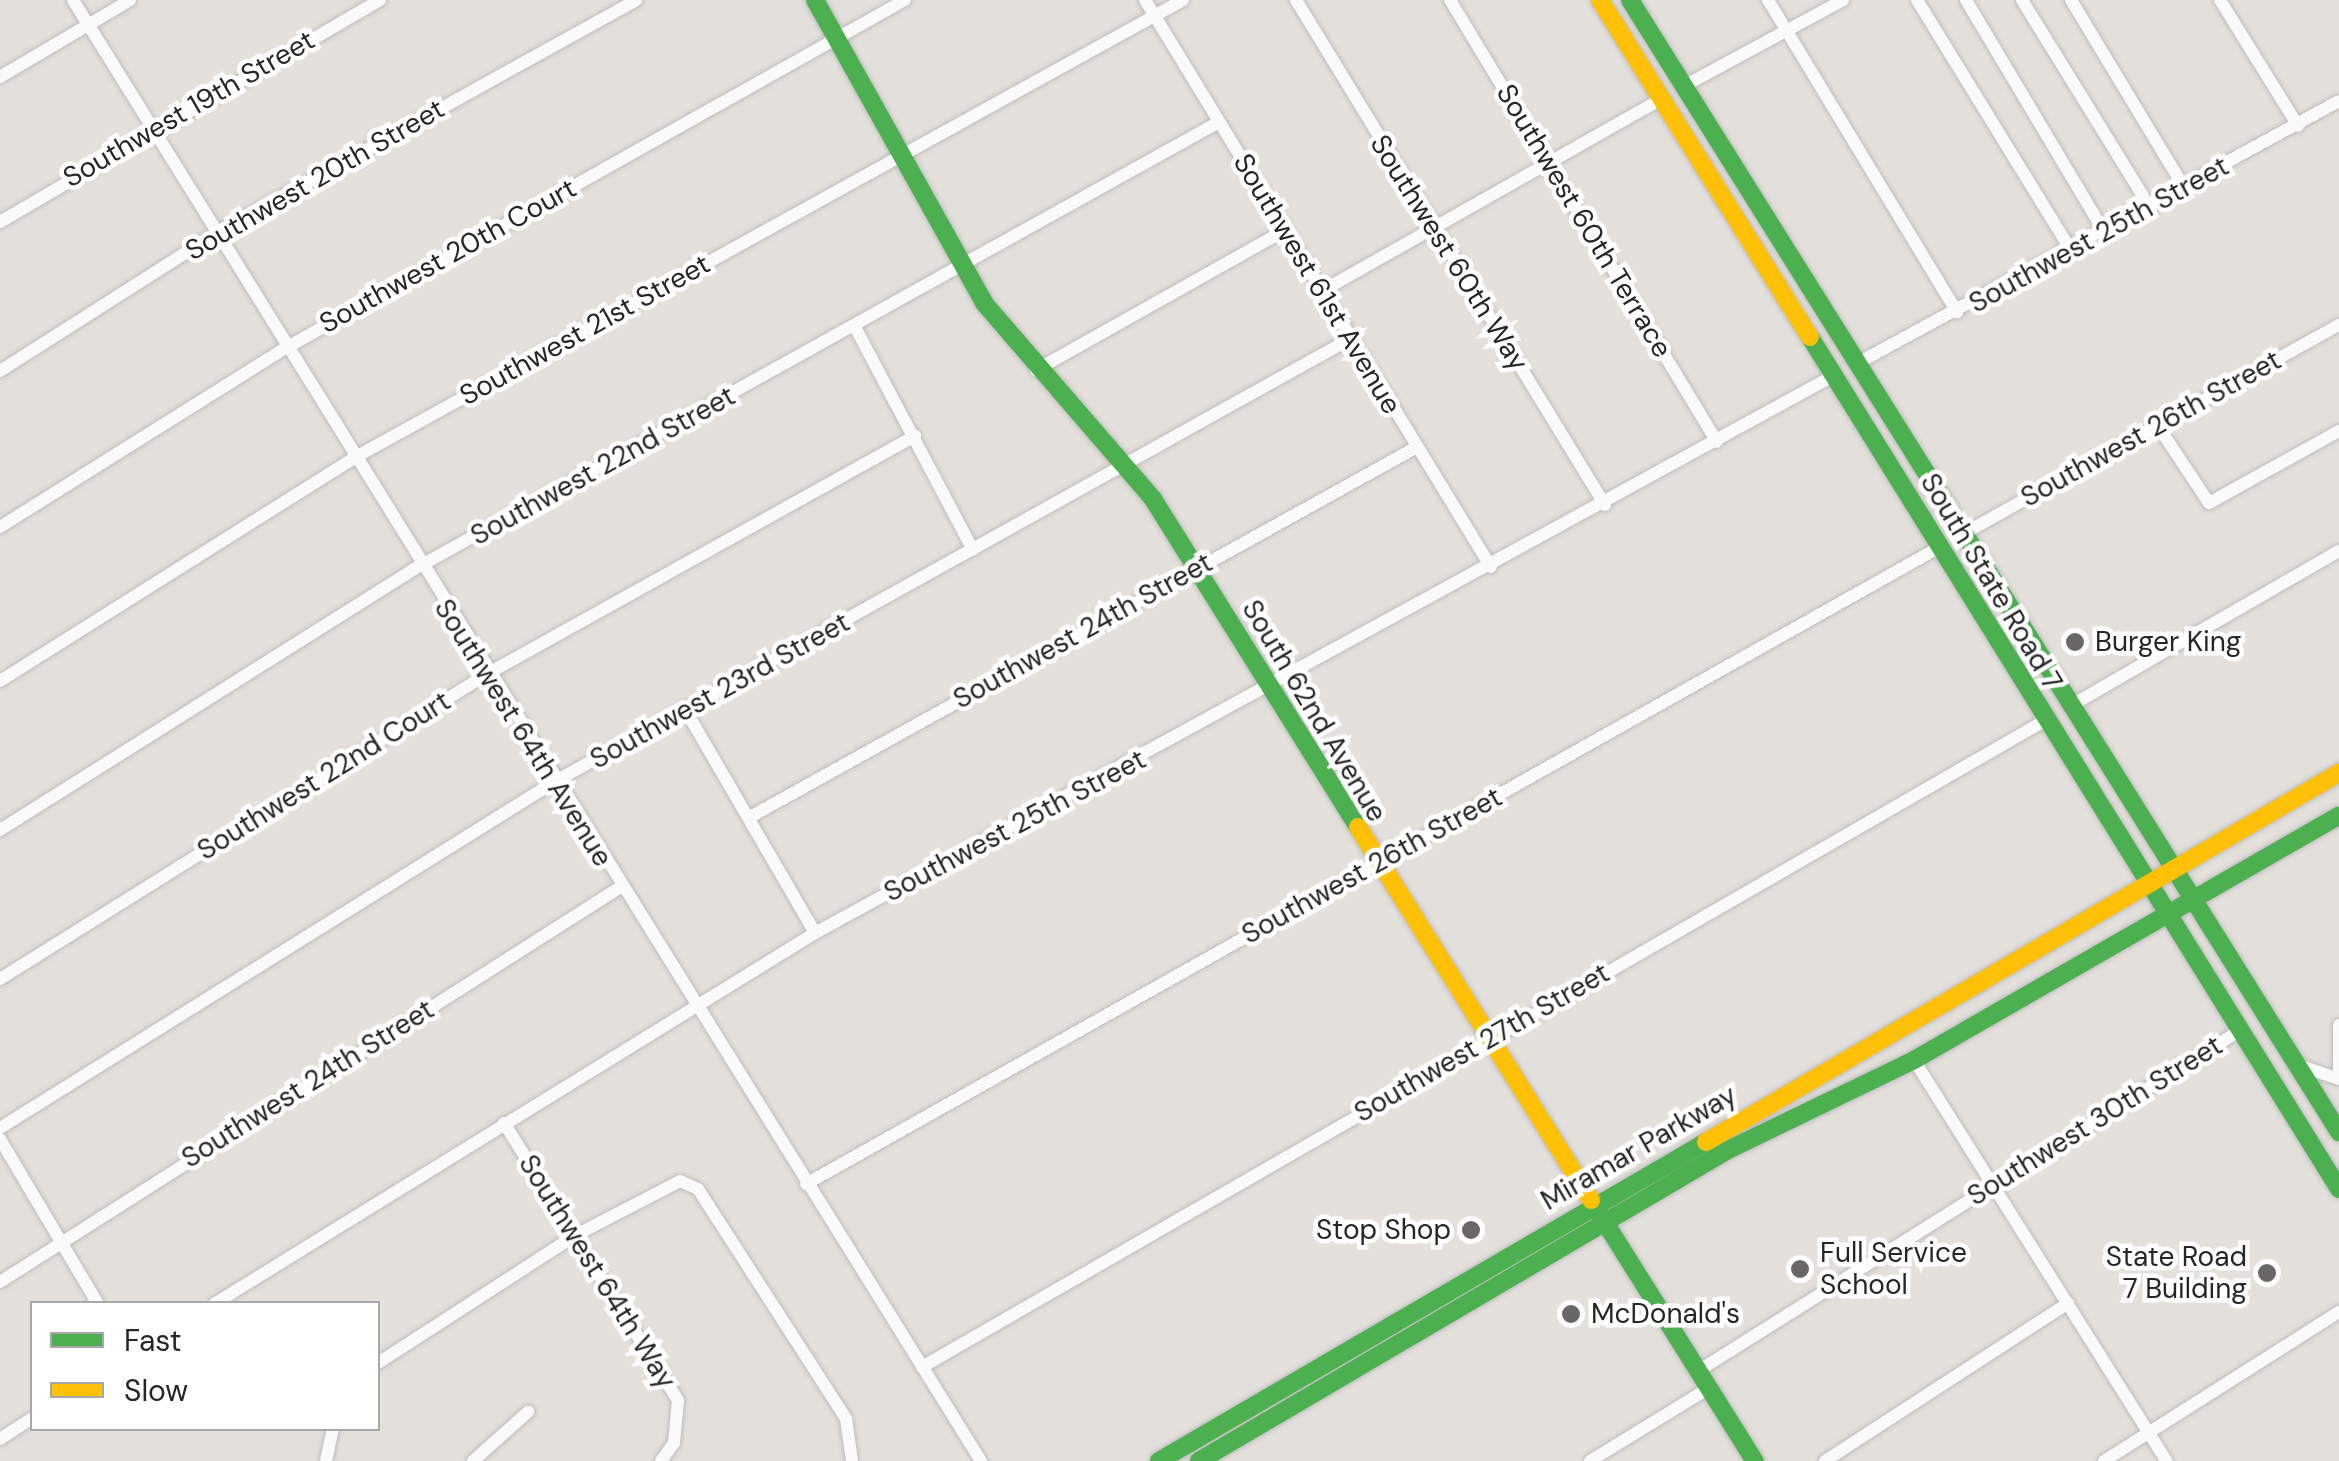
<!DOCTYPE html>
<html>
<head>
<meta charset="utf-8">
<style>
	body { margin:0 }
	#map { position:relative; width:2339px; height:1461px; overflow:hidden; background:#e4e0dc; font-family:"DM Sans",sans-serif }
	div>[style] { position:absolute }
	.roads { filter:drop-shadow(0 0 2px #bebdbd) drop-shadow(0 0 2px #bebdbd) }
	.street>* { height:12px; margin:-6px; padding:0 6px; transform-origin:6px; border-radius:6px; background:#fbfafa }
	.fast>* { height:18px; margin:-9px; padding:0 9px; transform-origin:9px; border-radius:9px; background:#4caf50 }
	.slow>* { height:18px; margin:-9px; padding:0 9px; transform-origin:9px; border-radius:9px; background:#ffc107 }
	.dots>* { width:28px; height:28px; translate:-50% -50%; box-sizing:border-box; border:5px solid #fff; border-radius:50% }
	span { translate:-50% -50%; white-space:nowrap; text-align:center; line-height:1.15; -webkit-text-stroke:9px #fff; paint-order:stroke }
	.street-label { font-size:28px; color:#262626 }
	.poi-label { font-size:28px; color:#262626 }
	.left { translate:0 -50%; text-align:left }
	.right { translate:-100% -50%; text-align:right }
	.legend { position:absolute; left:30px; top:1301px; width:350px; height:130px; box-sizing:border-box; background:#fff; border:2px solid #a8a8a8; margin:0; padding:12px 18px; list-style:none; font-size:30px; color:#262626 }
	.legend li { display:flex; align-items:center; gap:20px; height:50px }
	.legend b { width:50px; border:2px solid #a8a8a8 }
</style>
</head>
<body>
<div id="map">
	<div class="roads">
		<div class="street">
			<i style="left:73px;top:0;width:1720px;rotate:58.14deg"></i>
			<i style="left:1145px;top:0;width:664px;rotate:58.61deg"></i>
			<i style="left:1296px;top:0;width:592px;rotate:58.54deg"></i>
			<i style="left:1450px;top:0;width:516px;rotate:58.86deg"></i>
			<i style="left:1768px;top:0;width:365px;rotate:58.8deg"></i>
			<i style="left:1917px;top:0;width:294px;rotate:58.4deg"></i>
			<i style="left:1966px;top:0;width:271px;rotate:59.2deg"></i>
			<i style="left:2022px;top:0;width:246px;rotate:58.3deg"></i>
			<i style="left:2071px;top:0;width:221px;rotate:58.9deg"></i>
			<i style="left:2220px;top:0;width:148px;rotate:58.2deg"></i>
			<i style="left:0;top:77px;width:151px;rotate:-30.6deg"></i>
			<i style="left:1684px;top:86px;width:181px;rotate:-28.4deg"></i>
			<i style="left:0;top:222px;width:440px;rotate:-30.3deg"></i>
			<i style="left:1322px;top:291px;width:390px;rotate:-29.5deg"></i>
			<i style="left:855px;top:327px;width:252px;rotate:62.1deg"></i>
			<i style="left:1856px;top:364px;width:550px;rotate:-28.57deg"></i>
			<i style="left:1036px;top:370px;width:284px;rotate:-29.3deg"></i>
			<i style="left:0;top:371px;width:259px;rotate:-32.5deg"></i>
			<i style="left:218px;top:232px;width:478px;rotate:-29deg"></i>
			<i style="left:2158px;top:426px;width:92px;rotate:56.5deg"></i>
			<i style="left:2209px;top:503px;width:149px;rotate:-29deg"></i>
			<i style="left:0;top:527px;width:335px;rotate:-32.1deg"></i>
			<i style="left:284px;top:349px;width:712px;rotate:-29.34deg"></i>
			<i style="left:1963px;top:534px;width:430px;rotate:-29.1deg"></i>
			<i style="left:0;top:681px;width:416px;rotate:-32.2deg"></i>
			<i style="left:352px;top:459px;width:949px;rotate:-28.91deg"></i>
			<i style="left:2072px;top:705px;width:308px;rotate:-30deg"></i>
			<i style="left:686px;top:711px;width:257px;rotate:59.8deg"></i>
			<i style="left:750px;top:817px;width:763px;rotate:-29.02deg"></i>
			<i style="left:0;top:830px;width:496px;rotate:-32.2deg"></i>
			<i style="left:420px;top:566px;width:914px;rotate:-29.06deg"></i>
			<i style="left:0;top:979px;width:575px;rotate:-32.06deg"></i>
			<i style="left:487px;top:674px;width:490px;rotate:-29.1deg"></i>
			<i style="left:2339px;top:1025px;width:52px;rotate:90deg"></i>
			<i style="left:1914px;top:1060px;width:474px;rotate:57.8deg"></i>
			<i style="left:2298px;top:1065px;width:43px;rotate:18.9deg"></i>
			<i style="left:504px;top:1123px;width:327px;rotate:57.9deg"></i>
			<i style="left:678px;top:1400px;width:43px;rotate:95.3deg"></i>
			<i style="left:674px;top:1443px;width:22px;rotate:126deg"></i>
			<i style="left:0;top:1128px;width:653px;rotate:-31.99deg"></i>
			<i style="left:554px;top:782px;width:911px;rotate:-29.1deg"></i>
			<i style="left:0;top:1139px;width:192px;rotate:59.3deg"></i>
			<i style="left:806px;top:1184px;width:1298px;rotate:-29.33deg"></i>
			<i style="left:0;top:1282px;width:734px;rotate:-32.48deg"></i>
			<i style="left:214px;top:1304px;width:706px;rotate:-31.69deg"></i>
			<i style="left:815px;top:933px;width:1160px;rotate:-28.69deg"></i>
			<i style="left:378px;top:1363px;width:234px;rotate:-32.9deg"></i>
			<i style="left:574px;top:1236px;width:119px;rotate:-27.4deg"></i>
			<i style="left:680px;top:1181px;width:20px;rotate:24deg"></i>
			<i style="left:698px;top:1189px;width:274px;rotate:57.2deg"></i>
			<i style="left:846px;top:1419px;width:42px;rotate:81.9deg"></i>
			<i style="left:922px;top:1367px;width:1295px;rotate:-29.93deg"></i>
			<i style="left:1698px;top:1371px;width:639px;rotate:-32.15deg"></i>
			<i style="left:0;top:1439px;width:38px;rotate:-33deg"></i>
			<i style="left:326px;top:1461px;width:34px;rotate:-78deg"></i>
			<i style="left:473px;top:1461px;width:74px;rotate:-41.7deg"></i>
			<i style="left:1590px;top:1461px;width:140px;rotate:-31.5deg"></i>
			<i style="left:1825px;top:1461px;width:290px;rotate:-33deg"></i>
			<i style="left:2104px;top:1461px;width:278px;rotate:-32.4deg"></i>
		</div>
		<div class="fast">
			<i style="left:815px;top:0;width:347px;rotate:60.8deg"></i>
			<i style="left:984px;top:303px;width:259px;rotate:49.2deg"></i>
			<i style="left:1153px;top:499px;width:387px;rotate:58deg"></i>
			<i style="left:1630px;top:0;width:1336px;rotate:57.94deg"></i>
			<i style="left:1810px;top:337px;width:1003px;rotate:58.16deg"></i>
			<i style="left:1591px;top:1200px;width:308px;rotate:57.9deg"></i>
			<i style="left:1159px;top:1461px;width:633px;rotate:-30.25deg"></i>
			<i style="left:1199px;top:1461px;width:614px;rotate:-30.45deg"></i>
			<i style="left:1728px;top:1150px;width:207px;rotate:-25.8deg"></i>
			<i style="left:1914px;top:1060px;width:490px;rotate:-29.9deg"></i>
		</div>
		<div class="slow">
			<i style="left:1600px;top:0;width:397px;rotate:58.1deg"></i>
			<i style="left:1358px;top:827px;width:440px;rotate:58deg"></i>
			<i style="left:1706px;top:1142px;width:733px;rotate:-30.24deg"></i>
		</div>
	</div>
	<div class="dots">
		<i style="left:2075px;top:642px;background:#686766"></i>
		<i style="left:1471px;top:1230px;background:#686766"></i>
		<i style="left:1800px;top:1269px;background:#686766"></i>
		<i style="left:2267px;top:1273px;background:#686766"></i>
		<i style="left:1571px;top:1314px;background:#686766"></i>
	</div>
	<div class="street-label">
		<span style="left:189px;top:109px;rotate:-30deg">Southwest 19th Street</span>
		<span style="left:315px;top:180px;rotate:-30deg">Southwest 20th Street</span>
		<span style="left:1584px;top:221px;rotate:59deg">Southwest 60th Terrace</span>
		<span style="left:2099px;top:235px;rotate:-29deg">Southwest 25th Street</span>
		<span style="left:1449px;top:253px;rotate:58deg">Southwest 60th Way</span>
		<span style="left:448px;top:256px;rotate:-29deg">Southwest 20th Court</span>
		<span style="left:1317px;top:284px;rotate:59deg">Southwest 61st Avenue</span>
		<span style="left:585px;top:330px;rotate:-29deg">Southwest 21st Street</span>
		<span style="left:2151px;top:429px;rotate:-29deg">Southwest 26th Street</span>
		<span style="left:603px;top:466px;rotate:-29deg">Southwest 22nd Street</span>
		<span style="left:1991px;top:582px;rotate:59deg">South State Road 7</span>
		<span style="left:1083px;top:631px;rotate:-29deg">Southwest 24th Street</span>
		<span style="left:720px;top:691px;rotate:-29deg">Southwest 23rd Street</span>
		<span style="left:1314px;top:711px;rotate:59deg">South 62nd Avenue</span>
		<span style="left:523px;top:733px;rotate:58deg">Southwest 64th Avenue</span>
		<span style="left:324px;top:776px;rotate:-32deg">Southwest 22nd Court</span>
		<span style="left:1015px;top:826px;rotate:-28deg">Southwest 25th Street</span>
		<span style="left:1372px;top:866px;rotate:-29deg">Southwest 26th Street</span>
		<span style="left:1482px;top:1043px;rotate:-30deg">Southwest 27th Street</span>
		<span style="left:308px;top:1084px;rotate:-32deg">Southwest 24th Street</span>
		<span style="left:2095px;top:1121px;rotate:-32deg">Southwest 30th Street</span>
		<span style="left:1639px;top:1148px;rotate:-30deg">Miramar Parkway</span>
		<span style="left:597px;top:1272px;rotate:58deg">Southwest 64th Way</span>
	</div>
	<div class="poi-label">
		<span class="left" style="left:2095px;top:642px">Burger King</span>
		<span class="right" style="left:1451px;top:1230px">Stop Shop</span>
		<span class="left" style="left:1820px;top:1269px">Full Service<br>School</span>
		<span class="right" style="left:2247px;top:1273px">State Road<br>7 Building</span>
		<span class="left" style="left:1591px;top:1314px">McDonald's</span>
	</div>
	<ul class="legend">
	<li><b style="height:12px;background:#4caf50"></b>Fast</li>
	<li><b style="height:12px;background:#ffc107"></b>Slow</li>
	</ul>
</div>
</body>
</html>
